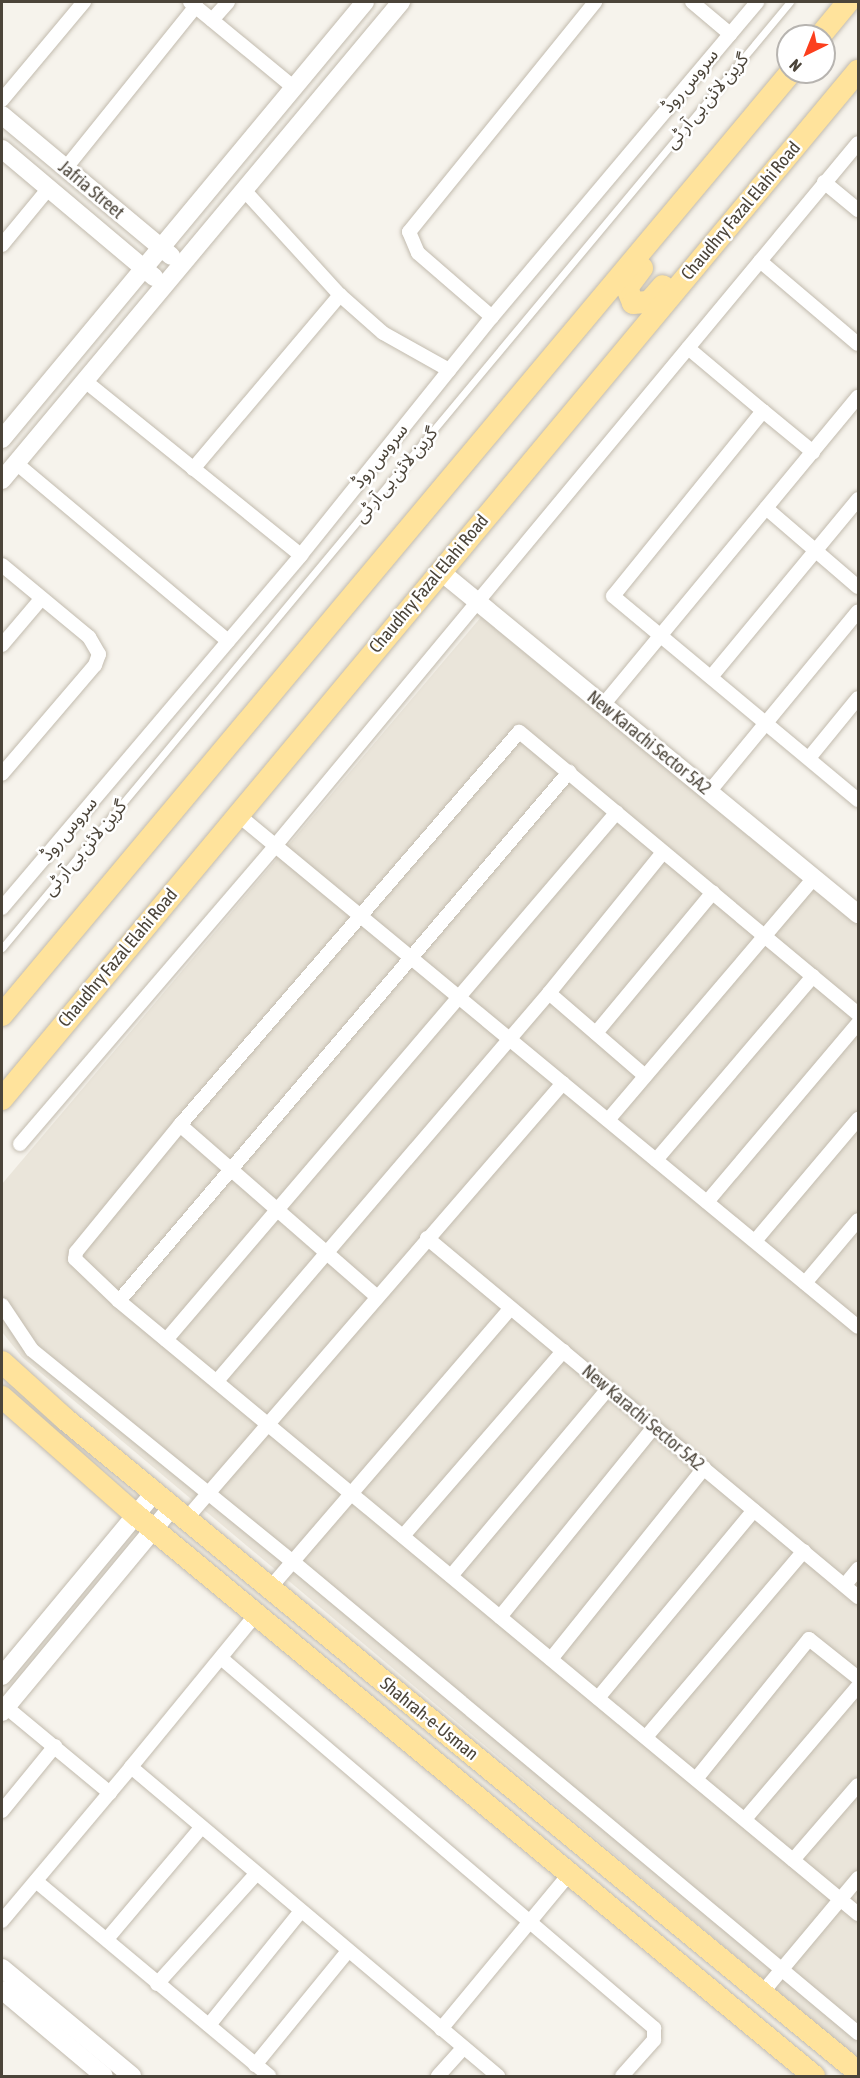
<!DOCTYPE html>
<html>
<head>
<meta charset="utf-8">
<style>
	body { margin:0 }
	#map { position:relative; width:860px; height:2078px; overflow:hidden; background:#f6f3ec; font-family:"Asap Condensed","Noto Sans Arabic",sans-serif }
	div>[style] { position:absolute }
	.residential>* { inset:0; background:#eae5da }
	.roads { filter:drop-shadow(0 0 2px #c2bbae) drop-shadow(0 0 2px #c2bbae) }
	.service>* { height:7px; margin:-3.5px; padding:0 3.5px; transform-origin:3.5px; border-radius:3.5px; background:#fff }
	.minor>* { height:14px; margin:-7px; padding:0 7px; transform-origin:7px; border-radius:7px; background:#fff }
	.tertiary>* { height:18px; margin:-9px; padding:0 9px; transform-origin:9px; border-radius:9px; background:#fff }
	.primary>* { height:22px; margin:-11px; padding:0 11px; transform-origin:11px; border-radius:11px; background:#ffe39c }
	span { translate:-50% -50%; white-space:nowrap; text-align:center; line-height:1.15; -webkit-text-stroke:5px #fff; paint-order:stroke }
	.street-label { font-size:18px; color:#4b4439 }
	.frame { position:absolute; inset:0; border:3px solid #4b4439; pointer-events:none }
	.north { position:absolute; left:776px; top:24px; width:60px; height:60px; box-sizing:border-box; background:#fff; border:2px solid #b7b4b0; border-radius:50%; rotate:223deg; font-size:16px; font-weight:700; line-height:24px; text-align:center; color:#4b4439 }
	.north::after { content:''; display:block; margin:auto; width:21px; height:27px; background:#fc3f1d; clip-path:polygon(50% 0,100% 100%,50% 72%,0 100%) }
</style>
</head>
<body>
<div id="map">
	<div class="residential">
		<i style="clip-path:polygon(481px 617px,858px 926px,858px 2059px,22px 1357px,2px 1332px,2px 1184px)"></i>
	</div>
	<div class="roads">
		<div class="service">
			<i style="left:2px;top:948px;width:1231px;rotate:-50.21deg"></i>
		</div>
		<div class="minor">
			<i style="left:190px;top:2px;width:134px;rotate:39.5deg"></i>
			<i style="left:692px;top:2px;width:50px;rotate:40.1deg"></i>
			<i style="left:212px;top:20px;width:24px;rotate:-48deg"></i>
			<i style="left:2px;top:100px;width:128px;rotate:-50.1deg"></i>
			<i style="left:65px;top:169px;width:209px;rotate:-51.2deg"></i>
			<i style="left:824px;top:182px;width:44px;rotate:39.5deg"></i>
			<i style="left:244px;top:190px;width:142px;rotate:47.6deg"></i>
			<i style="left:340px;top:295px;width:57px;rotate:41.5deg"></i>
			<i style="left:383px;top:333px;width:76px;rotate:29.3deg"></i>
			<i style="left:2px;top:245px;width:74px;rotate:-50.5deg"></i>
			<i style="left:760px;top:261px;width:128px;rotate:40.3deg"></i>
			<i style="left:492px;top:317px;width:98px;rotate:-139.1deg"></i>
			<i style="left:418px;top:253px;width:23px;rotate:-113deg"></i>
			<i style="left:409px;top:232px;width:296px;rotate:-51deg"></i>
			<i style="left:688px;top:348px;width:98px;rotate:40deg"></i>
			<i style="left:763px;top:411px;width:238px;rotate:129deg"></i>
			<i style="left:613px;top:596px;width:319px;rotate:39.8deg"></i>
			<i style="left:85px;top:381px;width:277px;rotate:38.9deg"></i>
			<i style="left:763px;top:411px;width:65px;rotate:39.4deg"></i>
			<i style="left:16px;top:463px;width:277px;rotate:40deg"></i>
			<i style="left:193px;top:469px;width:228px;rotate:-49.8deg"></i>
			<i style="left:766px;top:508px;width:121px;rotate:40.7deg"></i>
			<i style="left:2px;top:565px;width:113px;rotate:39.6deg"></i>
			<i style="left:89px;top:637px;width:20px;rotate:60deg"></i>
			<i style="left:99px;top:654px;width:12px;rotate:110deg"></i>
			<i style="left:95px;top:665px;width:143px;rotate:130.5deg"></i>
			<i style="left:2px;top:645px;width:60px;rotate:-49.7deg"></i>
			<i style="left:711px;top:677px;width:231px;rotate:-50.4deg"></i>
			<i style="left:603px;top:705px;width:400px;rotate:-50.4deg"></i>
			<i style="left:809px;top:758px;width:77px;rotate:-50.8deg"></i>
			<i style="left:709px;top:792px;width:234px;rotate:-50.5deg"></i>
			<i style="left:237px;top:814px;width:805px;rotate:39.56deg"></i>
			<i style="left:2px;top:908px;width:463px;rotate:-49.7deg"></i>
			<i style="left:301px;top:555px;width:305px;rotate:-51.3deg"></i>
			<i style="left:492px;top:317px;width:412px;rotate:-49.9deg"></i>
			<i style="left:549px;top:993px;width:127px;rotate:40.8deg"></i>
			<i style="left:858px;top:1014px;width:441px;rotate:-140.2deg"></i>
			<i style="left:519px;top:732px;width:519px;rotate:130.78deg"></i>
			<i style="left:180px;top:1125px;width:164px;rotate:129.3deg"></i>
			<i style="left:76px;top:1252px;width:7px;rotate:98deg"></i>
			<i style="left:75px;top:1259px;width:61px;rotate:43.7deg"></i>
			<i style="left:119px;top:1301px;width:960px;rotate:39.68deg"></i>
			<i style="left:596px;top:1033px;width:183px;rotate:-50.3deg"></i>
			<i style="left:608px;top:1120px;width:318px;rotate:-49.6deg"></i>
			<i style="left:180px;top:1125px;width:262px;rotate:41.1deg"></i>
			<i style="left:20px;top:1144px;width:392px;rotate:-49.4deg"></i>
			<i style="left:275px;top:846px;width:913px;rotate:-50.33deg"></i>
			<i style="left:656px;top:1160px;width:242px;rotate:-49.5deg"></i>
			<i style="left:707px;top:1202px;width:234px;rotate:-49.8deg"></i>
			<i style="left:427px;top:1238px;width:561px;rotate:39.79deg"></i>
			<i style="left:755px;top:1241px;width:160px;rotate:-49.8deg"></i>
			<i style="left:805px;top:1283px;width:82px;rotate:-49.9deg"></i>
			<i style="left:119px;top:1301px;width:695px;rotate:-49.61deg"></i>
			<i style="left:2px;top:1305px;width:54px;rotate:56.3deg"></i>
			<i style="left:32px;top:1350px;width:335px;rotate:39.1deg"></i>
			<i style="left:292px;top:1561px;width:737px;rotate:39.83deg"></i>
			<i style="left:166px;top:1340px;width:694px;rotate:-49.5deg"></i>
			<i style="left:217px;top:1381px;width:511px;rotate:-49.45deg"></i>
			<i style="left:549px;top:993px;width:181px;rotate:-51deg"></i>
			<i style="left:187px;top:1518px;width:575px;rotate:-49.16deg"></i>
			<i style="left:403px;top:1536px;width:245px;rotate:-49.1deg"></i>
			<i style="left:451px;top:1576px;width:244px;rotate:-50deg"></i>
			<i style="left:845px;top:1585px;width:21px;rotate:-51deg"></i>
			<i style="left:270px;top:1588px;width:369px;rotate:-49.3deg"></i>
			<i style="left:500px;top:1617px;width:245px;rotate:-51deg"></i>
			<i style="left:221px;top:1658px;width:570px;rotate:40.51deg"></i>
			<i style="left:654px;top:2028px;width:12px;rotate:90deg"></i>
			<i style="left:654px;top:2040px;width:48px;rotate:131.6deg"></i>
			<i style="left:551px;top:1659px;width:245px;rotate:-51.3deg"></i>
			<i style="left:598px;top:1698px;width:244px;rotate:-50.3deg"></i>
			<i style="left:6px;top:1707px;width:135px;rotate:39.6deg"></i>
			<i style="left:646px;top:1737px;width:244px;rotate:-49.7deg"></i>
			<i style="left:131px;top:1767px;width:199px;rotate:-50.7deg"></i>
			<i style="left:696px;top:1779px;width:180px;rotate:-51.1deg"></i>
			<i style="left:809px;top:1639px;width:63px;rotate:38.5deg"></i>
			<i style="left:2px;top:1811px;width:84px;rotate:-50.8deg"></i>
			<i style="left:745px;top:1819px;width:175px;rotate:-49.6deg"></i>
			<i style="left:793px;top:1860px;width:99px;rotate:-49.1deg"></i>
			<i style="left:36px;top:1881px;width:304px;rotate:39.9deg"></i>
			<i style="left:2px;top:1921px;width:201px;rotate:-50deg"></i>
			<i style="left:131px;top:1767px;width:480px;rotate:40.1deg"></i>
			<i style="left:107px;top:1939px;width:144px;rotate:-49.8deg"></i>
			<i style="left:157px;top:1984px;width:147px;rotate:-48deg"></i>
			<i style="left:762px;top:1993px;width:150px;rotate:-50.1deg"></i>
			<i style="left:209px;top:2025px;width:146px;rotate:-51.1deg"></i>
			<i style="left:441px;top:2029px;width:201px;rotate:-50.4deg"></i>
			<i style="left:255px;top:2065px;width:147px;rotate:-50.8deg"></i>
			<i style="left:438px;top:2076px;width:38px;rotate:-48deg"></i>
		</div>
		<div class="tertiary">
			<i style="left:2px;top:115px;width:220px;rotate:39.8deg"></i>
			<i style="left:2px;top:149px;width:199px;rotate:40.1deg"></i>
			<i style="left:2px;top:439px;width:568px;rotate:-50.28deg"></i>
			<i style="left:2px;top:480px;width:623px;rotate:-50.15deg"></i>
			<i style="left:440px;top:571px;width:541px;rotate:39.37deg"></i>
			<i style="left:2px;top:1676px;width:238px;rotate:-50.3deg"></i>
			<i style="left:2px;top:1712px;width:266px;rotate:-50.3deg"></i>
			<i style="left:2px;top:1968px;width:169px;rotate:39.7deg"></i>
			<i style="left:2px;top:1990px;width:133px;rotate:40.1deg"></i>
		</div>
		<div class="primary">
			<i style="left:820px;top:36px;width:44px;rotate:-50.5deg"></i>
			<i style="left:642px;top:268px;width:25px;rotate:127deg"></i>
			<i style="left:627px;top:288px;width:16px;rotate:68deg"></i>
			<i style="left:633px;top:303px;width:16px;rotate:-4deg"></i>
			<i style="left:649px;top:302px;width:21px;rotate:-49deg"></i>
			<i style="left:2px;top:1015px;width:1230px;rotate:-50.08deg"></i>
			<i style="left:2px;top:1099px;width:1338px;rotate:-50.22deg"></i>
			<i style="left:2px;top:1362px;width:85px;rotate:42.1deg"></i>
			<i style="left:65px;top:1419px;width:1027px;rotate:39.47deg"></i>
			<i style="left:2px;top:1397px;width:179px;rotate:41.4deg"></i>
			<i style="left:136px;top:1515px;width:880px;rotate:39.61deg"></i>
		</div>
	</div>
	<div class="street-label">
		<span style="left:690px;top:81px;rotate:-50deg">سروس روڈ</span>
		<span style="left:707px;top:101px;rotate:-50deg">گرین لائن بی آر ٹی</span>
		<span style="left:91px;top:190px;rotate:40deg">Jafria Street</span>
		<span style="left:741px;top:211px;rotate:-50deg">Chaudhry Fazal Elahi Road</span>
		<span style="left:380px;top:456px;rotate:-51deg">سروس روڈ</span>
		<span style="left:396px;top:475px;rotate:-50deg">گرین لائن بی آر ٹی</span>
		<span style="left:429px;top:584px;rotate:-50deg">Chaudhry Fazal Elahi Road</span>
		<span style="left:649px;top:743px;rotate:39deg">New Karachi Sector 5A2</span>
		<span style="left:69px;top:829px;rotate:-50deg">سروس روڈ</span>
		<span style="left:85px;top:848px;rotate:-50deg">گرین لائن بی آر ٹی</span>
		<span style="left:118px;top:958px;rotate:-50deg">Chaudhry Fazal Elahi Road</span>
		<span style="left:643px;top:1418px;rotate:40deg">New Karachi Sector 5A2</span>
		<span style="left:429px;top:1719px;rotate:39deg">Shahrah-e-Usman</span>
	</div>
	<div class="frame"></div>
	<div class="north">N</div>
</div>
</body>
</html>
